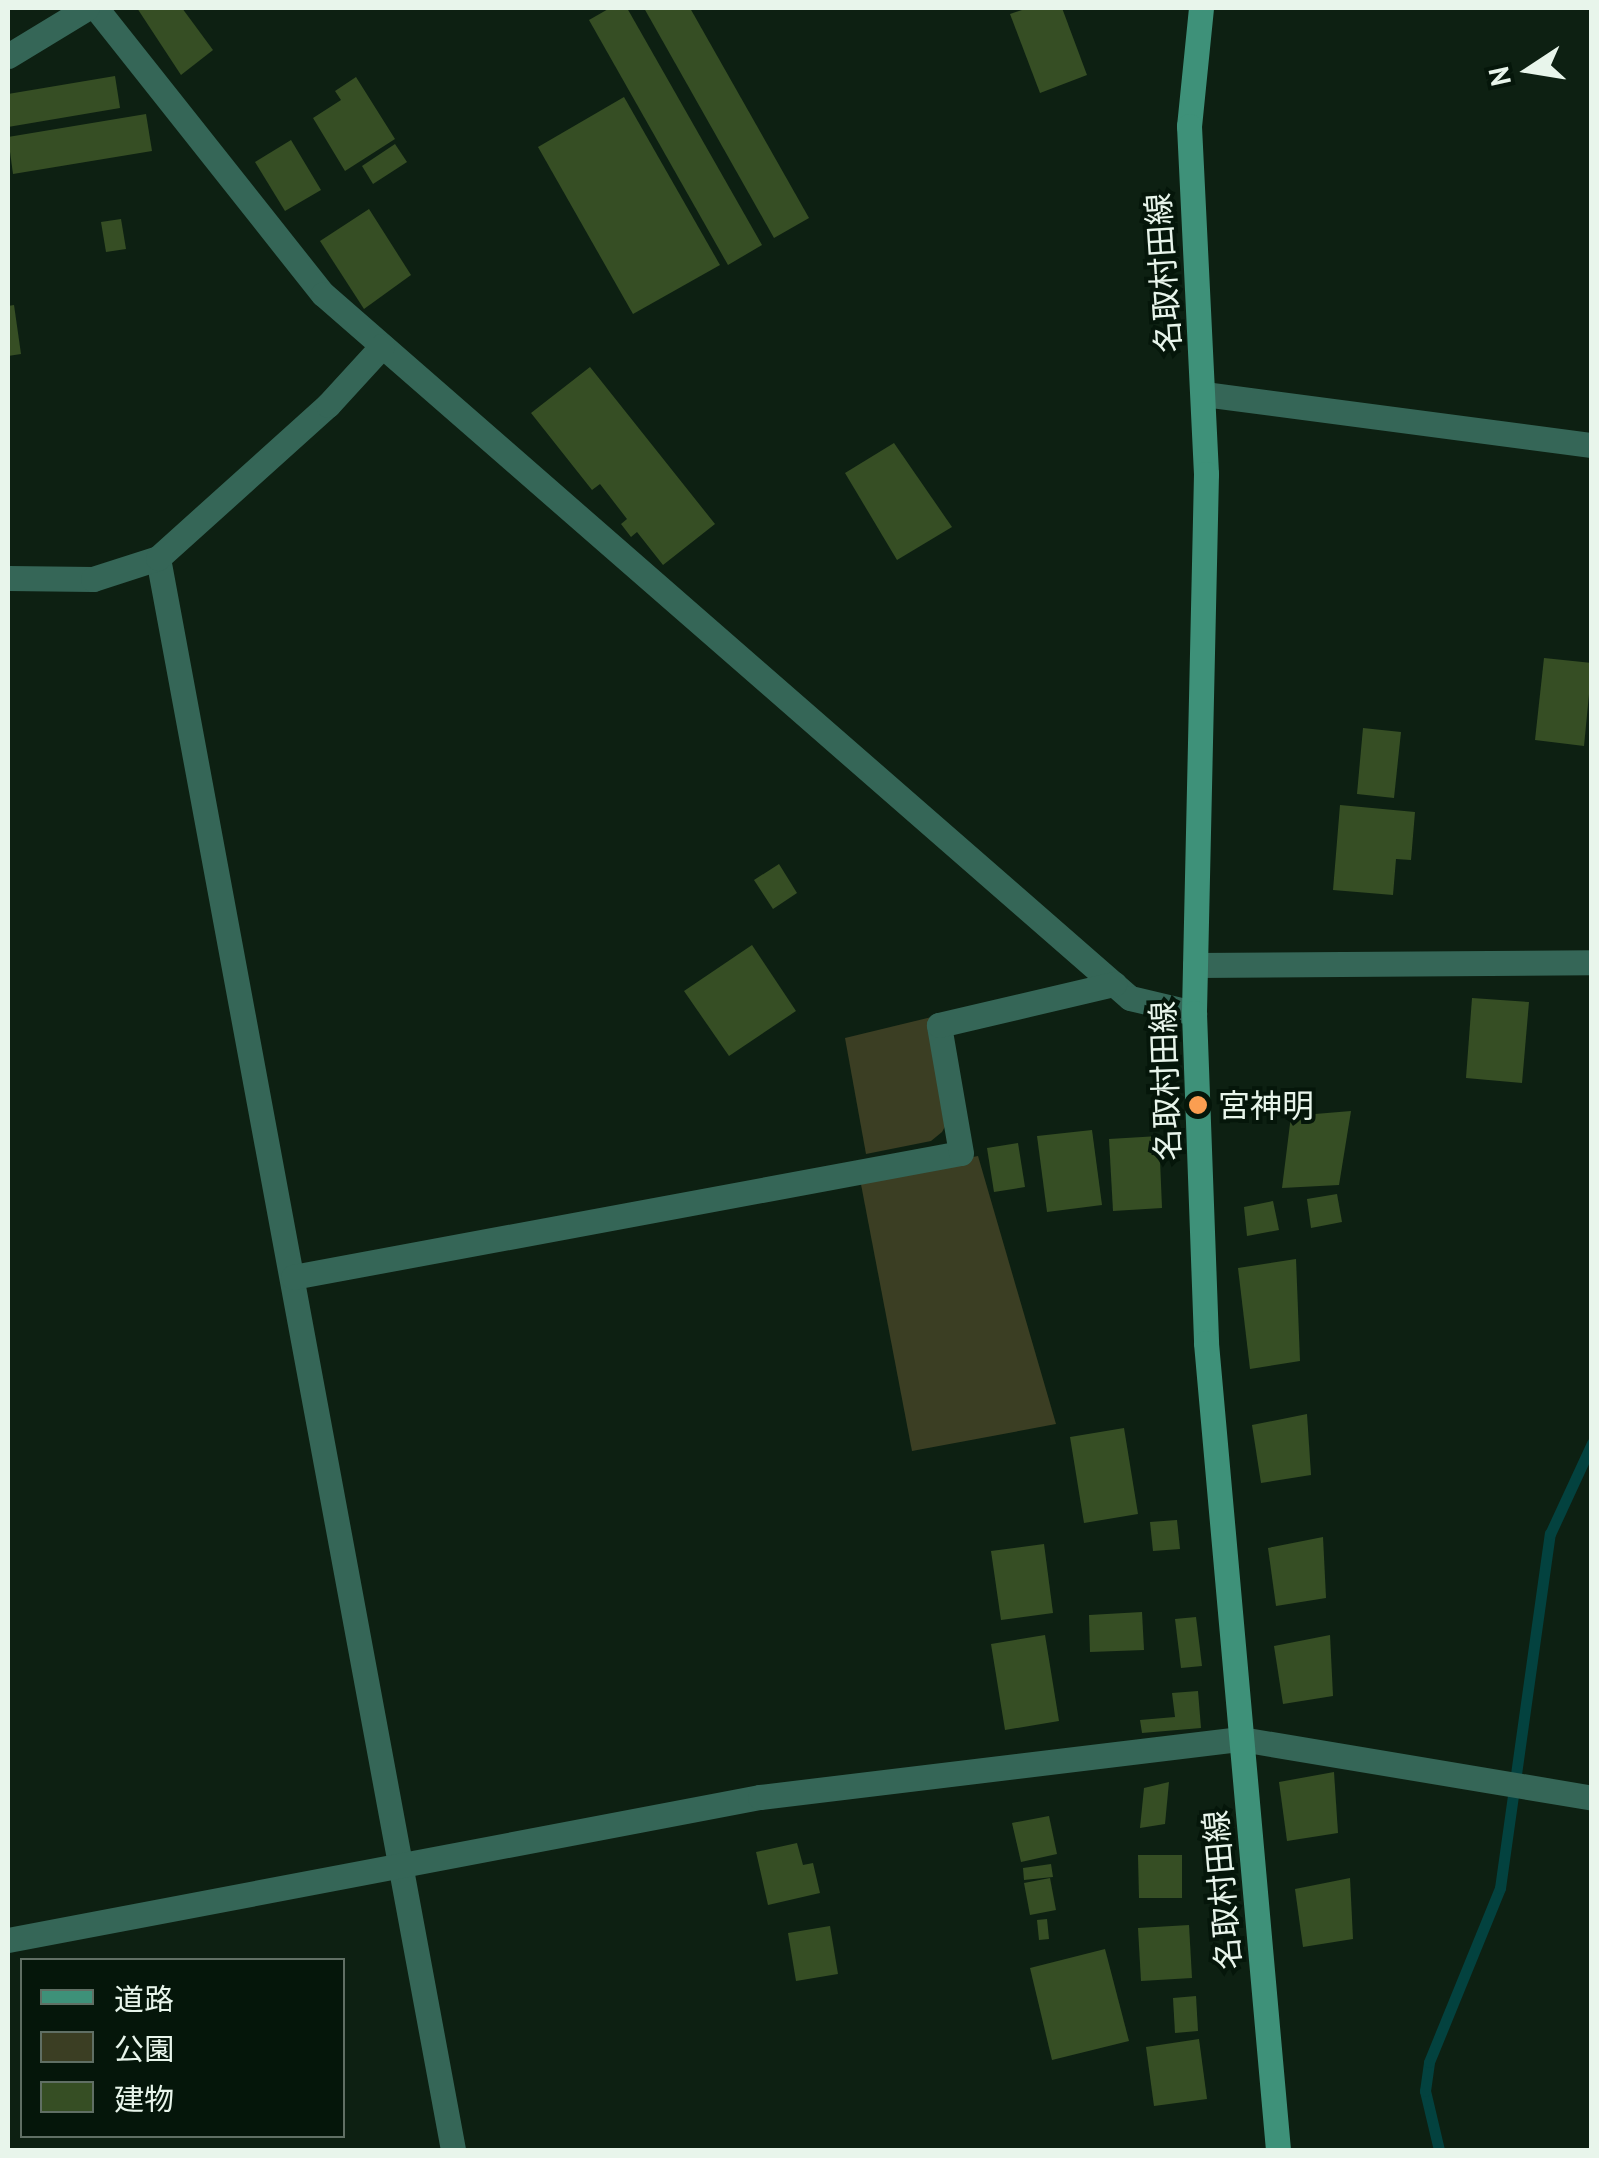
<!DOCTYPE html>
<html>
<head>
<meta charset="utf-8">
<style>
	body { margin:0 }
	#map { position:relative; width:1599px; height:2158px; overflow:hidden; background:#0d2012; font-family:"PT Sans","Noto Sans JP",sans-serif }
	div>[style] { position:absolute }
	.green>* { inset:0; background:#3b3e23 }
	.stream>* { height:11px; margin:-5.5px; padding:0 5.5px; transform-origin:5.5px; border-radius:5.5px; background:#03423f }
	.building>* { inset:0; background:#364e24 }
	.street>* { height:25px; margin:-12.5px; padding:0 12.5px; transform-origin:12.5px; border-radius:12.5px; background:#356657 }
	.secondary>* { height:25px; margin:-12.5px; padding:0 12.5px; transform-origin:12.5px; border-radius:12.5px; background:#3e9179 }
	.dots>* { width:28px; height:28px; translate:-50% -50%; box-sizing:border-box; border:5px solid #05160a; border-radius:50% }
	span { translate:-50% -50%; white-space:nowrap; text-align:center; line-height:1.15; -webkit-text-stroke:8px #05160a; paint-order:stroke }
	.street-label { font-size:32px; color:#e8f5eb }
	.poi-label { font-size:32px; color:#e8f5eb }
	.left { translate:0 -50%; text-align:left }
	.frame { position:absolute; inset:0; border:10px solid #e8f5eb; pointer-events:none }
	.legend { position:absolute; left:20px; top:1958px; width:325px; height:180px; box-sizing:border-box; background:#05160a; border:2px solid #606f64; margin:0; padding:12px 18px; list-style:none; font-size:30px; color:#e8f5eb }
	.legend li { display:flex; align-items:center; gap:20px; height:50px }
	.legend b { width:50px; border:2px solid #606f64 }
	.north { position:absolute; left:1479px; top:20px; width:100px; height:100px; -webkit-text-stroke:8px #05160a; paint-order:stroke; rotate:258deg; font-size:28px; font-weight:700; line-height:40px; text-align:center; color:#e8f5eb }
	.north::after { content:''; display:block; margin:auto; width:35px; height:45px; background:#e8f5eb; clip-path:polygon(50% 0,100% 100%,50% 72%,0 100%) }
</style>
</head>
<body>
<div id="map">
	<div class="green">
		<i style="clip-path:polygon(940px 1015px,948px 1121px,942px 1132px,931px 1141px,866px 1154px,845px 1038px)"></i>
		<i style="clip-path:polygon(978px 1156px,1056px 1424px,912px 1451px,860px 1179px)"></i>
	</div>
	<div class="stream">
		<i style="left:1439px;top:2150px;width:61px;rotate:-103.3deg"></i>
		<i style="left:1425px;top:2091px;width:29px;rotate:-82deg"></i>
		<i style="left:1429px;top:2062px;width:188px;rotate:-67.8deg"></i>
		<i style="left:1500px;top:1888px;width:358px;rotate:-82deg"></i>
		<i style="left:1550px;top:1534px;width:100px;rotate:-65.2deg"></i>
	</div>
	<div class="building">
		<i style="clip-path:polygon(137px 8px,182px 8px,213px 50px,181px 75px)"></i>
		<i style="clip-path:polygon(610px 8px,627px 8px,762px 245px,728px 265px,589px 20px)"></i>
		<i style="clip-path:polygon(644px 8px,690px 8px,809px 218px,774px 238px)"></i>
		<i style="clip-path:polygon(1028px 8px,1062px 8px,1087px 75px,1040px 93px,1010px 14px)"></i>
		<i style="clip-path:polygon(115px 76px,120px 108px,8px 127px,8px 94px)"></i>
		<i style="clip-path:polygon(356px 77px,395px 139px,345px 171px,313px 118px,341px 100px,335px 91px)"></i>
		<i style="clip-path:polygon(624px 97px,720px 265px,633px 314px,538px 147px)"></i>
		<i style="clip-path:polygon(146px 114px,152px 151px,13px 174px,8px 137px)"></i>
		<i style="clip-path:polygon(291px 140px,321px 190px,285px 211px,255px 162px)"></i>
		<i style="clip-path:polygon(395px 144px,407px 162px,373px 184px,362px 166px)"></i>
		<i style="clip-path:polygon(369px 209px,411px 275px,364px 309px,320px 241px)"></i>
		<i style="clip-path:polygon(121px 219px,126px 249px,106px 252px,101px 222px)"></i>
		<i style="clip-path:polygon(14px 305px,21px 354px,8px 356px,8px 306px)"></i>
		<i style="clip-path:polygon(590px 367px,715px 524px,663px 565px,637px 532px,631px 537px,621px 524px,627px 519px,600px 484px,592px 490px,531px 413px)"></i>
		<i style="clip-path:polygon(894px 443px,952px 527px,897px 560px,845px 473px)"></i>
		<i style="clip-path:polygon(1544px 658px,1592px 663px,1584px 746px,1535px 740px)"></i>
		<i style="clip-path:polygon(1363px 728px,1401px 732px,1394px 798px,1357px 794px)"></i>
		<i style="clip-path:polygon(1340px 805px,1415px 812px,1411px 860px,1396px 859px,1393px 895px,1333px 890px)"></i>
		<i style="clip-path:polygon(779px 864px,797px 893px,773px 909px,754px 880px)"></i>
		<i style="clip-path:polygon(752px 945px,796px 1011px,729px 1056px,684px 991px)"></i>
		<i style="clip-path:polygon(1472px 998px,1529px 1002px,1522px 1083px,1466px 1078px)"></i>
		<i style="clip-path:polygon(1351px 1111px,1339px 1185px,1282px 1188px,1291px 1116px)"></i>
		<i style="clip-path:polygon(1092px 1130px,1102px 1205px,1047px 1212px,1037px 1136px)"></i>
		<i style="clip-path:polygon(1159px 1136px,1162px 1208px,1113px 1211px,1109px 1139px)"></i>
		<i style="clip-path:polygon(1018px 1143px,1025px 1187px,994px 1192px,987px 1148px)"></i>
		<i style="clip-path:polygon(1337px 1194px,1342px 1222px,1311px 1228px,1307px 1199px)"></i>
		<i style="clip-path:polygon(1273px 1201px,1279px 1230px,1247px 1236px,1244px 1207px)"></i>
		<i style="clip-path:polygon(1296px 1259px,1300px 1361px,1250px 1369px,1238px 1268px)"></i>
		<i style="clip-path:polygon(1307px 1414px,1311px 1475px,1261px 1483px,1252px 1425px)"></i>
		<i style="clip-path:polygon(1124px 1428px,1138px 1514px,1084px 1523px,1070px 1437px)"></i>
		<i style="clip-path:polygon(1177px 1520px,1180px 1549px,1153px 1551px,1150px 1522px)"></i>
		<i style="clip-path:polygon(1323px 1537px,1326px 1598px,1276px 1606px,1268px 1548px)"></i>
		<i style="clip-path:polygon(1044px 1544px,1053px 1613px,1001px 1620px,991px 1551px)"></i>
		<i style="clip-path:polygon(1142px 1612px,1144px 1650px,1090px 1652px,1089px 1615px)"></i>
		<i style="clip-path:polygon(1196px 1617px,1202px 1666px,1181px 1668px,1175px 1619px)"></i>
		<i style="clip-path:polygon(1045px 1635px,1059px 1721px,1005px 1730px,991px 1644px)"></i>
		<i style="clip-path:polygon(1330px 1635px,1333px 1696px,1283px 1704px,1274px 1646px)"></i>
		<i style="clip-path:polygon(1198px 1691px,1201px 1728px,1142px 1733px,1140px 1720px,1175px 1717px,1172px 1693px)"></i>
		<i style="clip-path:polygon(1334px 1772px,1338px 1833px,1287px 1841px,1279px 1782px)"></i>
		<i style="clip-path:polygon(1169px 1782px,1165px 1824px,1140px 1828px,1144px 1788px)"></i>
		<i style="clip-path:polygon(1049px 1816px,1057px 1854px,1021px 1862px,1012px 1823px)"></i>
		<i style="clip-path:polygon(797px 1843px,803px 1865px,813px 1863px,820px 1893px,768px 1905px,756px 1852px)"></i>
		<i style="clip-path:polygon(1138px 1855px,1182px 1855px,1182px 1898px,1139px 1898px)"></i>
		<i style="clip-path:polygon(1051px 1864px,1053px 1877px,1024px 1880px,1023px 1868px)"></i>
		<i style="clip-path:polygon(1050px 1878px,1056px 1910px,1030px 1915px,1024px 1883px)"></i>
		<i style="clip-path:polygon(1350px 1878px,1353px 1939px,1303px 1947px,1295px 1889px)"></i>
		<i style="clip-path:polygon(1047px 1919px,1049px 1939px,1039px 1940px,1037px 1920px)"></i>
		<i style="clip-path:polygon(1189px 1925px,1192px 1978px,1141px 1981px,1138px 1928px)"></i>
		<i style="clip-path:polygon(830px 1926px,838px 1974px,796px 1981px,788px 1933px)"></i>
		<i style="clip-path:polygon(1105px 1949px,1129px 2041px,1052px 2060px,1030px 1968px)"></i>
		<i style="clip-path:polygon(1196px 1996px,1198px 2031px,1175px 2033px,1173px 1998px)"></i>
		<i style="clip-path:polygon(1199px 2039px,1207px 2099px,1154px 2106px,1146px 2047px)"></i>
	</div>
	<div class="street">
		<i style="left:96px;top:8px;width:365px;rotate:51.6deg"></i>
		<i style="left:323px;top:294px;width:1071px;rotate:41.1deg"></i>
		<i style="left:1130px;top:998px;width:66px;rotate:13.2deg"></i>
		<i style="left:8px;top:56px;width:92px;rotate:-31.3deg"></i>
		<i style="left:1204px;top:394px;width:391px;rotate:7.5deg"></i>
		<i style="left:158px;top:558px;width:1619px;rotate:79.5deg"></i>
		<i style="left:8px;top:578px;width:85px;rotate:0.7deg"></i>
		<i style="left:93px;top:579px;width:68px;rotate:-17.9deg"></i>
		<i style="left:158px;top:558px;width:229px;rotate:-42deg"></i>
		<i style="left:328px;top:405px;width:80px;rotate:-47.5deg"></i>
		<i style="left:1195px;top:965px;width:397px;rotate:-0.4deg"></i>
		<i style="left:293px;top:1277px;width:679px;rotate:-10.52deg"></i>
		<i style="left:961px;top:1153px;width:130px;rotate:-99.8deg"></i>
		<i style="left:939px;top:1025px;width:180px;rotate:-13.2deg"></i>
		<i style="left:8px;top:1940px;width:765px;rotate:-10.77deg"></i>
		<i style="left:760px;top:1797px;width:484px;rotate:-6.9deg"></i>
		<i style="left:1241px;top:1739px;width:356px;rotate:9.5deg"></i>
	</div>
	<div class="secondary">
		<i style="left:1201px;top:8px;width:119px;rotate:95.8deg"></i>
		<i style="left:1189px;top:126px;width:348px;rotate:87.2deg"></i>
		<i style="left:1206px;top:474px;width:539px;rotate:91.28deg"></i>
		<i style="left:1194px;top:1013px;width:330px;rotate:87.9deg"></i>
		<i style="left:1206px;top:1343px;width:810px;rotate:84.9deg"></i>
	</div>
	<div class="dots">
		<i style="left:1198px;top:1105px;background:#fb9e51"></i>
	</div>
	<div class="street-label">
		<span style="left:1163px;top:273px;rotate:-94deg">名取村田線</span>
		<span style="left:1165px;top:1081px;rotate:-92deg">名取村田線</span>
		<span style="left:1222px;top:1890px;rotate:-95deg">名取村田線</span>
	</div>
	<div class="poi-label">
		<span class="left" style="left:1218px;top:1105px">宮神明</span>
	</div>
	<div class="frame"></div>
	<ul class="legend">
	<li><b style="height:12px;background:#3e9179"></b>道路</li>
	<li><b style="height:28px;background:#3b3e23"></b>公園</li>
	<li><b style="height:28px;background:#364e24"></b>建物</li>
	</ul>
	<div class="north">N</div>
</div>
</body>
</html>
